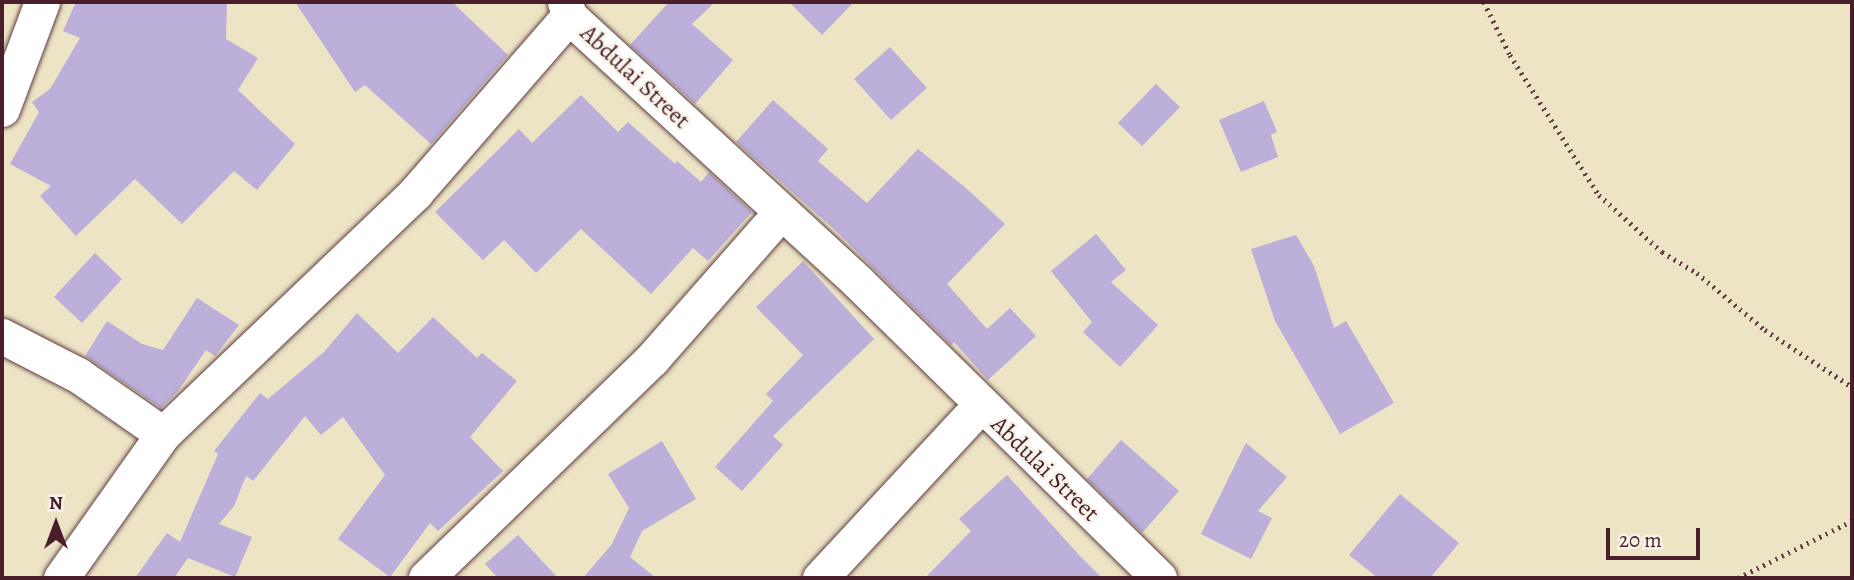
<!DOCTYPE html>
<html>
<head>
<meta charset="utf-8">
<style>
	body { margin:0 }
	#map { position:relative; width:1854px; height:580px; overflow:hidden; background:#ece4c5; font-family:Alegreya,serif }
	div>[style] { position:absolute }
	.building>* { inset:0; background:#bcafda }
	.path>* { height:4.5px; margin-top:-2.25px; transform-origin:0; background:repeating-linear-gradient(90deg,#623d42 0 2px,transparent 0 7px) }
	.roads { filter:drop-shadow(0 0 2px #623d42) drop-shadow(0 0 2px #623d42) }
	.street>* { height:35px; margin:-17.5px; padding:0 17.5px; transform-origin:17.5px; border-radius:17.5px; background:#fff }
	span { translate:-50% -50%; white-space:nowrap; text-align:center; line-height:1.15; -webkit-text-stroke:5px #f7f3e8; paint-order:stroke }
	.street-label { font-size:24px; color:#4a1f2b }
	.frame { position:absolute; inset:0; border:4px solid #4a1f2b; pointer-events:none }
	.north { position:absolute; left:21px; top:489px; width:70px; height:70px; -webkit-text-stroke:5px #f7f3e8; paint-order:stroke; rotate:0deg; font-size:19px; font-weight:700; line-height:28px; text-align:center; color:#4a1f2b }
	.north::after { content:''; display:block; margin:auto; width:24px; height:32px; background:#4a1f2b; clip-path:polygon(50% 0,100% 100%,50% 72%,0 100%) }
	.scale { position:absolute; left:1606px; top:528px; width:94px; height:32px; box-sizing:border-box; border:4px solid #4a1f2b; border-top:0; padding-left:9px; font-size:21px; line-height:24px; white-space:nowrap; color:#4a1f2b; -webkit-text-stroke:5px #f7f3e8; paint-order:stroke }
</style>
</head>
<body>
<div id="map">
	<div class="building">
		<i style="clip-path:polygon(76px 2px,227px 2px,226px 39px,258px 58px,238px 90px,295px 144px,257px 190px,234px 171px,182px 224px,135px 179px,76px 236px,40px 196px,51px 186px,10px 164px,39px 112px,32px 102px,50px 89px,80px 38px,63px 31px)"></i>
		<i style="clip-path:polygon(295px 2px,452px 2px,508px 55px,431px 144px,365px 85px,355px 92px)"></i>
		<i style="clip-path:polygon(669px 2px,715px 2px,692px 24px,733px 60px,695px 104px,630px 45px)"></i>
		<i style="clip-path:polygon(789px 2px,854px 2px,822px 35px)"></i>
		<i style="clip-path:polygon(890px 47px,927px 88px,891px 120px,854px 79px)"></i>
		<i style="clip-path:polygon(1156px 84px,1180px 107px,1142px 146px,1118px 123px)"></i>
		<i style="clip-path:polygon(581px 95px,618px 132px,628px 122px,675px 164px,677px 161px,701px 182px,709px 172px,752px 212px,708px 261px,693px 248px,651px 294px,581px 229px,536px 273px,504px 240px,483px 260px,435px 212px,519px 129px,532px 143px)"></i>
		<i style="clip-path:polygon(773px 100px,828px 149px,818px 161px,867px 203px,918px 149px,967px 189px,1005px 224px,947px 284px,987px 329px,1010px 308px,1036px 336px,988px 380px,954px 342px,951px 345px,835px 230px,736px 142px)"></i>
		<i style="clip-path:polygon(1264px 101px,1277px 132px,1271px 135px,1278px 157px,1241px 172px,1219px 120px)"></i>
		<i style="clip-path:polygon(1096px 234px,1126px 270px,1111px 282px,1158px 325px,1120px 367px,1083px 332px,1092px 322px,1051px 271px)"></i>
		<i style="clip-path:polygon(1296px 235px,1314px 266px,1334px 328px,1346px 321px,1394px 403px,1340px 434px,1275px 321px,1251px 249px)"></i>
		<i style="clip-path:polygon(95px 253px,122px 279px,82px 323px,54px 297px)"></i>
		<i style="clip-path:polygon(803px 261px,874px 339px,773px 436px,783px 445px,742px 491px,715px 467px,773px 401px,766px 394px,803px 355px,756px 307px)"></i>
		<i style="clip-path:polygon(197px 298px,239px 325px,215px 356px,206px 350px,178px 391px,161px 408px,85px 356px,107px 321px,142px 344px,163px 350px)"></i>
		<i style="clip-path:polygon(357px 313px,398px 353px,433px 317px,477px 358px,482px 353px,517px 381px,470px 437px,503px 471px,438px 531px,430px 523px,390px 577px,338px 539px,385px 475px,343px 417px,321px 435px,305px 416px,253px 481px,246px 476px,234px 506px,219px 524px,252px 537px,235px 577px,188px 558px,174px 578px,135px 578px,167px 533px,180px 542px,218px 454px,214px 451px,260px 393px,268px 399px,324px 352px)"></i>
		<i style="clip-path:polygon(1121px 440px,1179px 491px,1142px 533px,1087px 479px)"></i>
		<i style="clip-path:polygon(662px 441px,696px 499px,642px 531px,630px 557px,656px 578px,583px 578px,612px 544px,629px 508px,608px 474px)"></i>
		<i style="clip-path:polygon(1246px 443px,1287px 477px,1258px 511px,1272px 518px,1251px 559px,1201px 534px)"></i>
		<i style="clip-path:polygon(1007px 475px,1079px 555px,1102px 578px,925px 578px,971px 531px,959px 519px)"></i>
		<i style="clip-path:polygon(1400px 494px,1459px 543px,1430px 578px,1378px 578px,1349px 555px)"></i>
		<i style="clip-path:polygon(518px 535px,558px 578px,498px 578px,485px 564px)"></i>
	</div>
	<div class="path">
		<i style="left:1484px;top:2px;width:59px;rotate:63.9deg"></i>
		<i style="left:1510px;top:55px;width:166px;rotate:57.6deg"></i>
		<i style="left:1599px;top:195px;width:85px;rotate:42.1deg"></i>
		<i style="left:1662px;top:252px;width:41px;rotate:31deg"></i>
		<i style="left:1697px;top:273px;width:89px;rotate:40deg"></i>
		<i style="left:1765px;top:330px;width:104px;rotate:33.2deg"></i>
		<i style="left:1738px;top:578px;width:127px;rotate:-26.6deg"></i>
	</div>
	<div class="roads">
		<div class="street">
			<i style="left:565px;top:2px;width:15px;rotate:74deg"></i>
			<i style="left:569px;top:16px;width:393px;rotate:42.6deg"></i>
			<i style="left:858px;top:282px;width:422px;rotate:44.5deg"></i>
			<i style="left:2px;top:109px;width:114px;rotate:-69.5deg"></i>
			<i style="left:2px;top:336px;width:85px;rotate:27.2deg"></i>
			<i style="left:78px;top:375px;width:103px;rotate:34.8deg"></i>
			<i style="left:61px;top:578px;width:176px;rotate:-54.7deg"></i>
			<i style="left:163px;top:434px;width:349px;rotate:-43.7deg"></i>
			<i style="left:415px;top:193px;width:235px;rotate:-49deg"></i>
			<i style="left:426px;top:578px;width:315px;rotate:-44.1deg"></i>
			<i style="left:652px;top:359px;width:196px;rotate:-48.7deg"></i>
			<i style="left:820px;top:578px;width:235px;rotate:-47.1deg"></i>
		</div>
	</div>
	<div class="street-label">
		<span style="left:635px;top:77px;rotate:43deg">Abdulai Street</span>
		<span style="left:1045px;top:469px;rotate:44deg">Abdulai Street</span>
	</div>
	<div class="frame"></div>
	<div class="north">N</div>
	<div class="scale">20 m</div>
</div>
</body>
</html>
